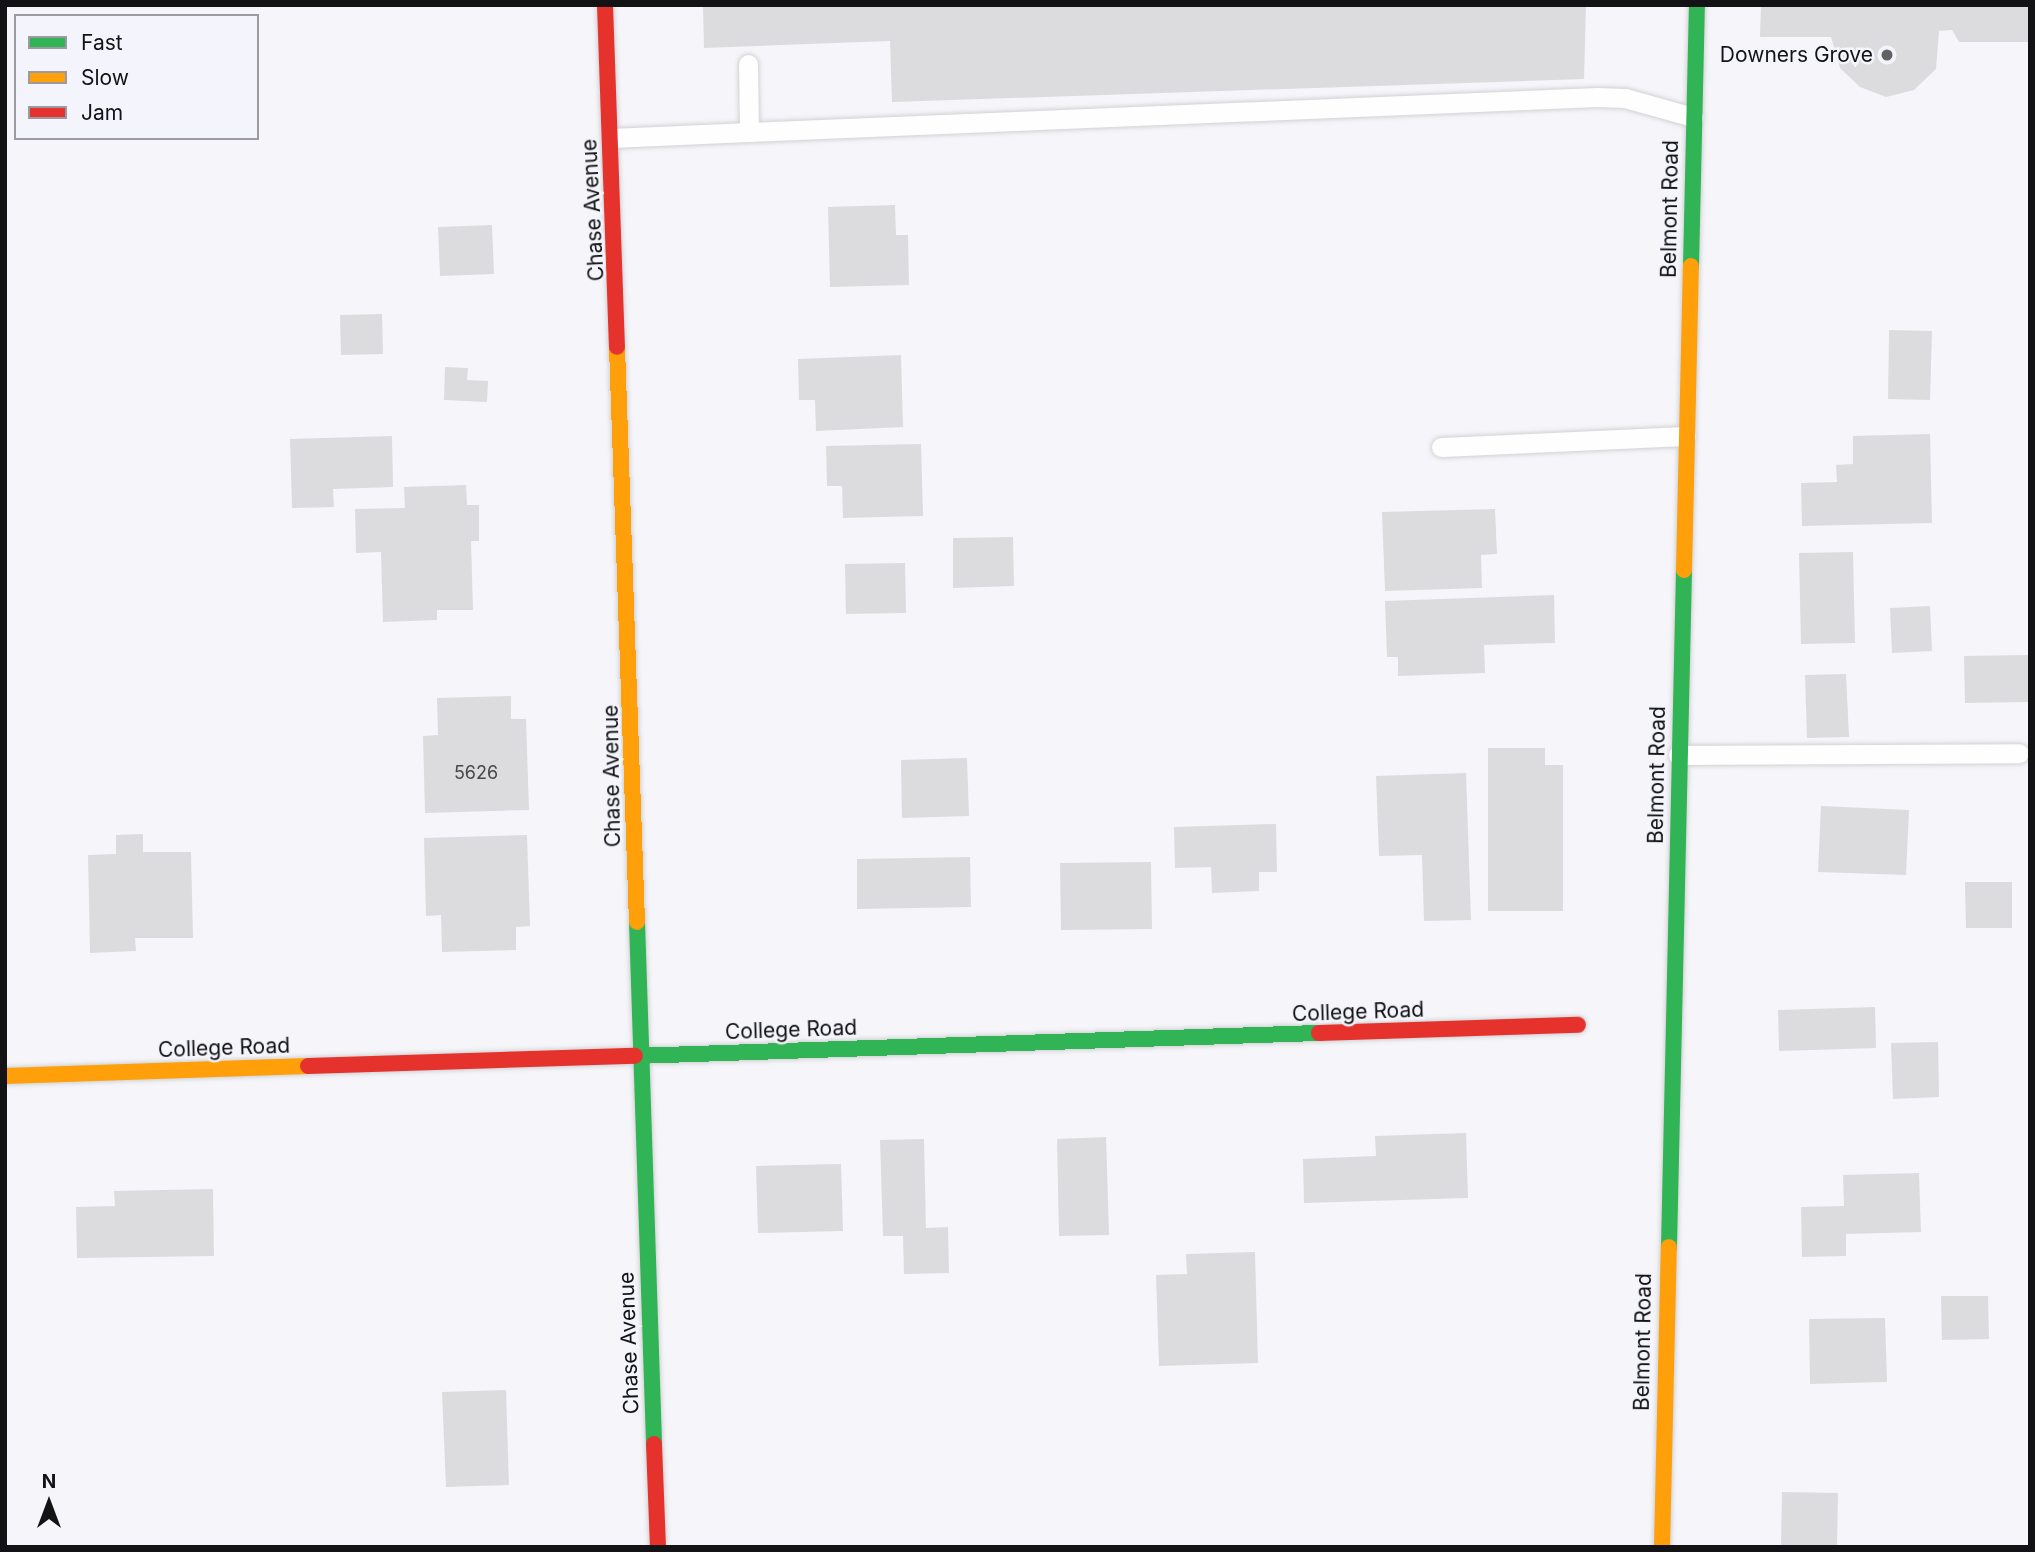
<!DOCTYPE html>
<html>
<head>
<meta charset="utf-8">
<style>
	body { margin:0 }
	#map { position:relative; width:2035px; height:1552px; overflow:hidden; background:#f6f6fa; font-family:Inter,sans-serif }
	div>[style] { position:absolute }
	.building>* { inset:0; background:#dcdcdf }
	.roads { filter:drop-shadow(0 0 2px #d2d2d5) drop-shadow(0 0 2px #d2d2d5) }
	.lane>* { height:19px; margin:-9.5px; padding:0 9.5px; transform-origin:9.5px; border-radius:9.5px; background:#fefefe }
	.fast>* { height:16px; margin:-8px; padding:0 8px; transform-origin:8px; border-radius:8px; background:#30b455 }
	.slow>* { height:16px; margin:-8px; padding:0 8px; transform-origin:8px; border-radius:8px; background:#ff9f0a }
	.jam>* { height:16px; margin:-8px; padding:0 8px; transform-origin:8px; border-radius:8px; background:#e5322d }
	.dots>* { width:19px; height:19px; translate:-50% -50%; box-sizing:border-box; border:4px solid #f4f4fc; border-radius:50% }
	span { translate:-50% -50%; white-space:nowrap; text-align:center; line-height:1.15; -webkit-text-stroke:5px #f4f4fc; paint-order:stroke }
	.number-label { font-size:18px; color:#47474a }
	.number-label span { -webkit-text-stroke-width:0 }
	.poi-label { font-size:21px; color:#131315 }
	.right { translate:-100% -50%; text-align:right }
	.street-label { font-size:21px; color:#131315 }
	.frame { position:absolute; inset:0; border:7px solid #131315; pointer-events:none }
	.legend { position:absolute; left:14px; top:14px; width:245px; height:126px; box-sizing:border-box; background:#f4f4fc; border:2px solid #9a9aa0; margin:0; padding:9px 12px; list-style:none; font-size:21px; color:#131315 }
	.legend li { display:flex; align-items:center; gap:14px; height:35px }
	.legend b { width:35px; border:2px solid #9a9aa0 }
	.north { position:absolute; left:14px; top:1468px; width:70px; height:70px; -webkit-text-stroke:5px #f4f4fc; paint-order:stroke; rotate:0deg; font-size:19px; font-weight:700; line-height:28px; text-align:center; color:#131315 }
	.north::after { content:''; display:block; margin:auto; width:24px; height:32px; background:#131315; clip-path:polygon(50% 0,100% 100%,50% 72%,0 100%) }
</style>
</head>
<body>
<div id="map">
	<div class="building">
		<i style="clip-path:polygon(703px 5px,1586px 5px,1584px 79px,892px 102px,890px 41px,704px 48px)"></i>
		<i style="clip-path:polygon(1761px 5px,2030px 5px,2030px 42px,1959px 42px,1952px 30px,1939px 31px,1936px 69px,1914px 90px,1886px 97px,1860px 87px,1840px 68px,1831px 37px,1760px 37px)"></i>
		<i style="clip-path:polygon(895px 205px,896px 235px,908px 235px,909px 285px,830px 287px,828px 207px)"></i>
		<i style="clip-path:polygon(492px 225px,494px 274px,440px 276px,438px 227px)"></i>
		<i style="clip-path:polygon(382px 314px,383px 354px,341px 355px,340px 315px)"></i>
		<i style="clip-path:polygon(1889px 330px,1932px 331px,1930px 400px,1888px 399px)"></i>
		<i style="clip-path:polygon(901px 355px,903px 427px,816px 431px,815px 400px,799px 400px,798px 359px)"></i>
		<i style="clip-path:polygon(445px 367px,468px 368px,467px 380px,488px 381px,487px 402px,444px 400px)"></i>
		<i style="clip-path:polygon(1930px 434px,1932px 523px,1802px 526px,1801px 483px,1837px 482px,1836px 465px,1853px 464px,1853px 436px)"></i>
		<i style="clip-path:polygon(392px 436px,393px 487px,333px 489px,334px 507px,292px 508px,290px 439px)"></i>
		<i style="clip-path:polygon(921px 444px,923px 516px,843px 518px,842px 486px,827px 486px,826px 446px)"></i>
		<i style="clip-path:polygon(466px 485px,467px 505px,479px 505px,479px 541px,471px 541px,473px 610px,437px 610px,437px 620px,383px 622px,381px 552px,356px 553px,355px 509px,405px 508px,404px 487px)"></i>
		<i style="clip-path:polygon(1495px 509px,1497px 554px,1481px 555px,1482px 588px,1385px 591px,1382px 512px)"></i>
		<i style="clip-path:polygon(1013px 537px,1014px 586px,953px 588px,953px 538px)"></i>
		<i style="clip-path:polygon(1853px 552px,1855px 643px,1801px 644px,1799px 553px)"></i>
		<i style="clip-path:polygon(905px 563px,906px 613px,846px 614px,845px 564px)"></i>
		<i style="clip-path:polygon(1554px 595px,1555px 643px,1484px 645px,1485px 673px,1398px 676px,1398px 657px,1387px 657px,1385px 601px)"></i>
		<i style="clip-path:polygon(1930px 606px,1932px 651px,1892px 653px,1890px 608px)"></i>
		<i style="clip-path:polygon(2028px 655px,2028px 702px,1965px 703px,1964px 656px)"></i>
		<i style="clip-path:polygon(1846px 674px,1849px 737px,1807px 738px,1805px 675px)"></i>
		<i style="clip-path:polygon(511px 696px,511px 719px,526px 719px,529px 810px,425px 813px,423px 736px,438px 735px,437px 698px)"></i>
		<i style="clip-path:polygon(1488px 748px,1545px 748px,1545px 765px,1563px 765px,1563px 911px,1488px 911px)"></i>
		<i style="clip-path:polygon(967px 758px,969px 816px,902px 818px,901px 760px)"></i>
		<i style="clip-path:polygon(1466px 773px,1471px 920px,1424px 921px,1422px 855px,1379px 856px,1376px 776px)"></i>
		<i style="clip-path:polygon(1821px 806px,1909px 810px,1906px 875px,1818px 872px)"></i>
		<i style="clip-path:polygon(1276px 824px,1277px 872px,1259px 872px,1259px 891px,1212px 893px,1211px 867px,1175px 868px,1174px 827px)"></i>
		<i style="clip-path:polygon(143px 834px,143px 852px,191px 852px,193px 938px,135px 938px,136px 951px,90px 953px,88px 855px,116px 854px,116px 835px)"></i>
		<i style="clip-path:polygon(527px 835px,530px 926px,516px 927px,516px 950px,442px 952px,441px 915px,426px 916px,424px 838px)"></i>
		<i style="clip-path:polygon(970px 857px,971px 907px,857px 909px,857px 859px)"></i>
		<i style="clip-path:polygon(1151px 862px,1152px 929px,1061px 930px,1060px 863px)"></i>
		<i style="clip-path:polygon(1965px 882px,2012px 882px,2012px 928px,1966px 928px)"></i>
		<i style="clip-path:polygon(1875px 1007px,1876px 1048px,1779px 1051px,1778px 1010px)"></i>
		<i style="clip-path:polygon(1938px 1042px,1939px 1097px,1893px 1099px,1891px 1043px)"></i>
		<i style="clip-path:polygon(1466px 1133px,1468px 1198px,1304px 1203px,1303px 1159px,1376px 1156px,1375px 1136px)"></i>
		<i style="clip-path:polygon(1106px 1137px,1109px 1235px,1059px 1236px,1057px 1139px)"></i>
		<i style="clip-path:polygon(924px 1139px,926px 1228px,948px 1227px,949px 1273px,904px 1274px,903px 1236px,883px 1236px,880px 1140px)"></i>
		<i style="clip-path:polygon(841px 1164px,843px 1231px,758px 1233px,756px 1166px)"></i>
		<i style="clip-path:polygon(1919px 1173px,1921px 1232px,1846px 1234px,1846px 1256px,1802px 1257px,1801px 1207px,1844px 1206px,1843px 1175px)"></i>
		<i style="clip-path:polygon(213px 1189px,214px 1256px,77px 1258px,76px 1207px,115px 1206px,114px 1191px)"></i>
		<i style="clip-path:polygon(1255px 1252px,1258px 1363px,1159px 1366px,1156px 1275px,1187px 1274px,1186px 1254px)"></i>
		<i style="clip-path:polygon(1941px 1296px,1988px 1296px,1989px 1339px,1942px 1340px)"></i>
		<i style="clip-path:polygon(1885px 1318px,1887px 1382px,1810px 1384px,1809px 1319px)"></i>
		<i style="clip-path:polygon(506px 1390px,509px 1485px,446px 1487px,442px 1392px)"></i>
		<i style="clip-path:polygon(1782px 1492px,1838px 1493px,1837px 1547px,1781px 1547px)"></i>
	</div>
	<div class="roads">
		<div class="lane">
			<i style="left:749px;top:132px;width:849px;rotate:-2.36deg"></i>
			<i style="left:1597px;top:97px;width:28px;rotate:2deg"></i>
			<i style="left:1625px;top:98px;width:71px;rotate:15.6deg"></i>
			<i style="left:611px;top:138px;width:138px;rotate:-2.5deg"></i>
			<i style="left:749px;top:132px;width:68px;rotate:-90.8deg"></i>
			<i style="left:1441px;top:447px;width:245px;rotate:-2.6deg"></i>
			<i style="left:1678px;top:755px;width:341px;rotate:-0.3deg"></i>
		</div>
		<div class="fast">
			<i style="left:1691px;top:266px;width:261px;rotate:-88.7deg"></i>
			<i style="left:637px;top:922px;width:522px;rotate:88.13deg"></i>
			<i style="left:635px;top:1056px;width:684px;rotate:-1.93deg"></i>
			<i style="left:1669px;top:1247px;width:677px;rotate:-88.73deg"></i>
		</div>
		<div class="slow">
			<i style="left:617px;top:347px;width:575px;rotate:88.01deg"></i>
			<i style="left:1684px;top:570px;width:304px;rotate:-88.7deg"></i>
			<i style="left:5px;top:1076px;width:303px;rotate:-1.9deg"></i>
			<i style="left:1662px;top:1547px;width:300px;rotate:-88.7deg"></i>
		</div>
		<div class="jam">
			<i style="left:605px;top:5px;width:342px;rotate:88deg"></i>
			<i style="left:1319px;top:1033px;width:259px;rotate:-1.8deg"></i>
			<i style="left:308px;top:1066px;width:327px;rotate:-1.8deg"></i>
			<i style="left:654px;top:1444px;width:103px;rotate:87.8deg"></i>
		</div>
	</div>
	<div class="dots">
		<i style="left:1887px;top:55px;background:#626265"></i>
	</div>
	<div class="number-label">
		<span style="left:476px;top:773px">5626</span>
	</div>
	<div class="poi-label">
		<span class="right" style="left:1873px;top:55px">Downers Grove</span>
	</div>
	<div class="street-label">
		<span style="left:1670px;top:209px;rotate:-89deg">Belmont Road</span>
		<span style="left:593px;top:210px;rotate:-93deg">Chase Avenue</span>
		<span style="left:1657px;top:775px;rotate:-89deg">Belmont Road</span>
		<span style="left:612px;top:776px;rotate:-91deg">Chase Avenue</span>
		<span style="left:1358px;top:1012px;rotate:-2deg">College Road</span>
		<span style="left:791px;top:1030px;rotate:-2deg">College Road</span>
		<span style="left:224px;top:1048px;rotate:-2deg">College Road</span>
		<span style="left:1643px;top:1342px;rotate:-89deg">Belmont Road</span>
		<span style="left:629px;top:1343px;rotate:-92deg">Chase Avenue</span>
	</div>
	<div class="frame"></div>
	<ul class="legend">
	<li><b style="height:9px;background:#30b455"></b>Fast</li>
	<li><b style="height:9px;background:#ff9f0a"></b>Slow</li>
	<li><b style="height:9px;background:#e5322d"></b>Jam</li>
	</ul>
	<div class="north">N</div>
</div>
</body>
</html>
